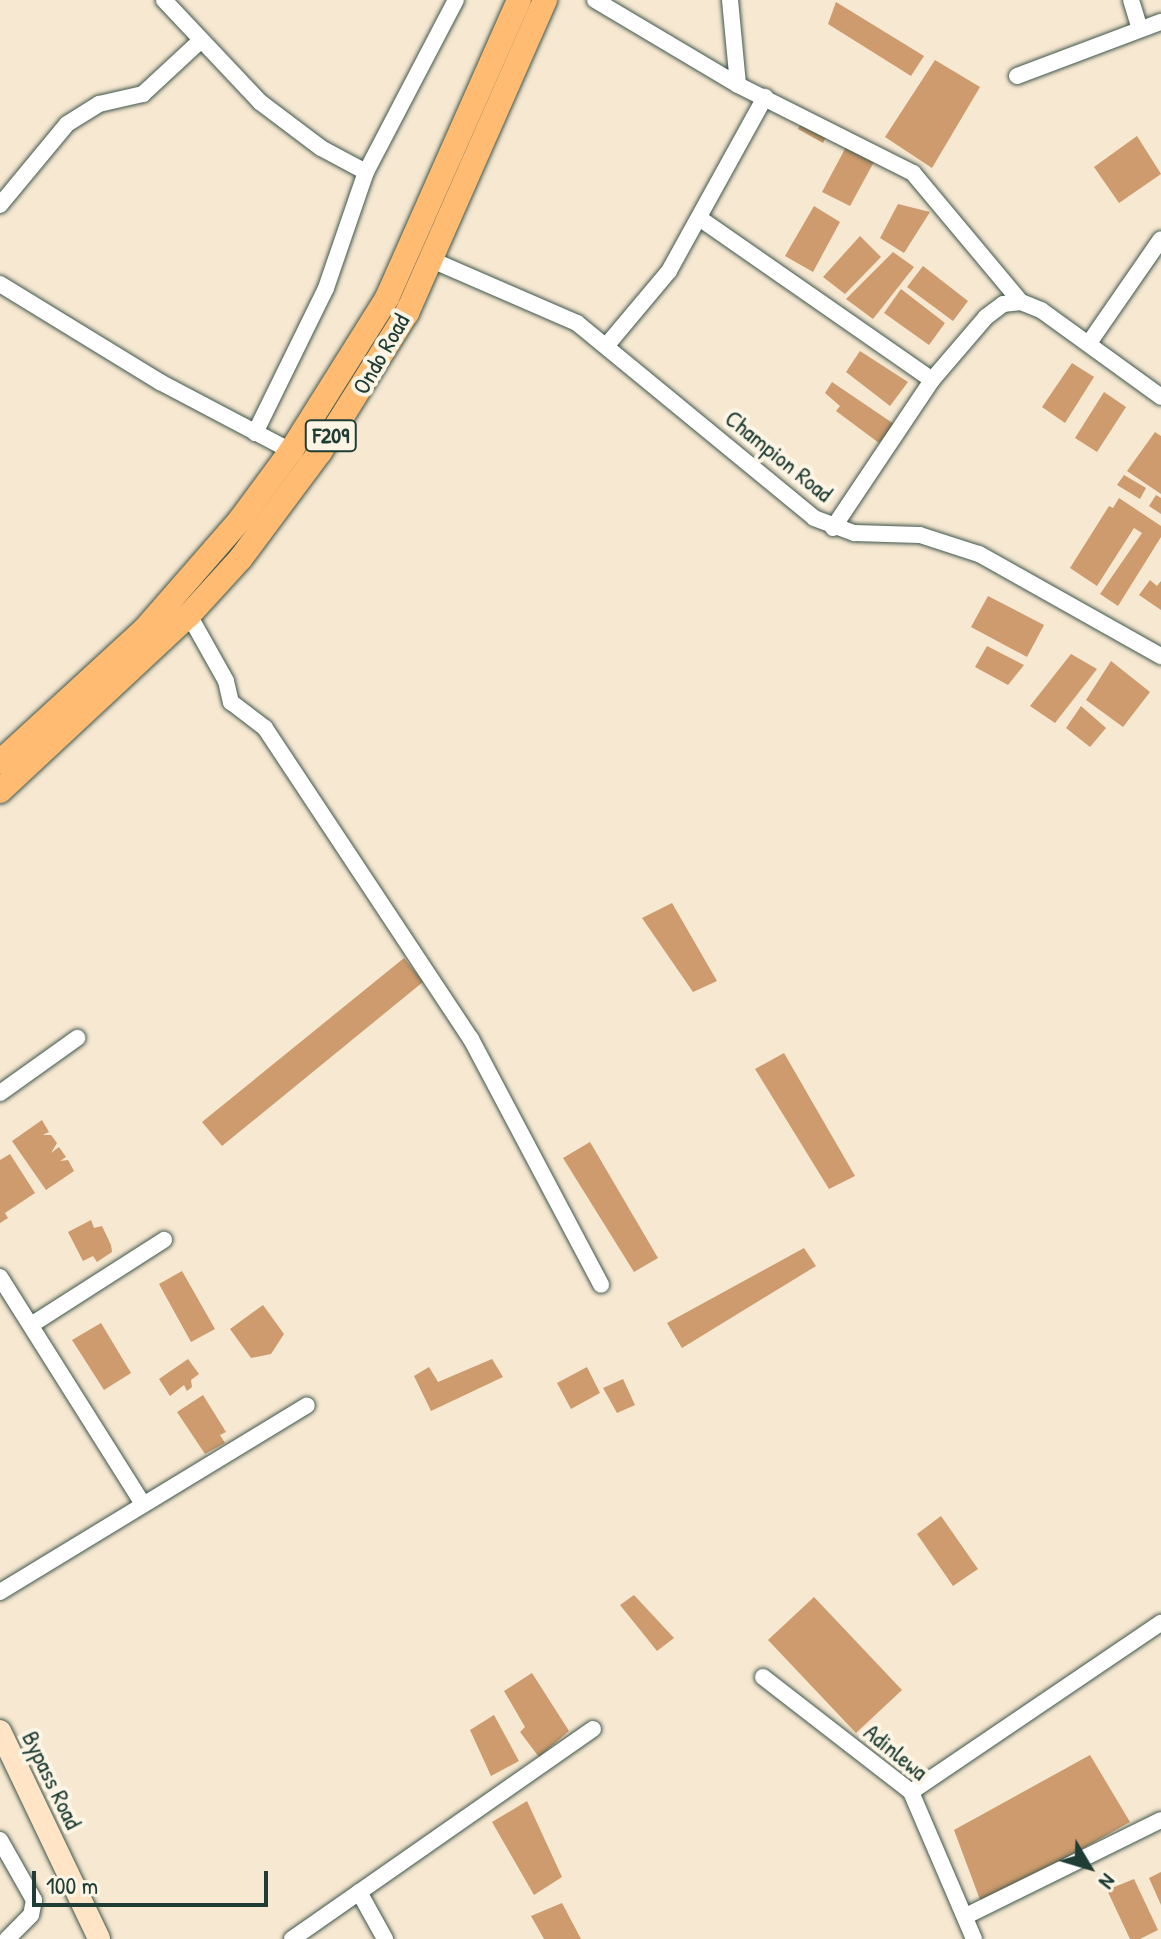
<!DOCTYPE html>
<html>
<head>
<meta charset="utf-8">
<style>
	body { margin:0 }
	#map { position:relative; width:1161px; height:1939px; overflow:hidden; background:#f7e8d1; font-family:"Patrick Hand",sans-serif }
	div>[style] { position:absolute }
	.building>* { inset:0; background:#cd9b6d }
	.roads { filter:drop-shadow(0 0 2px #3f574c) drop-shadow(0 0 2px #3f574c) }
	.street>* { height:16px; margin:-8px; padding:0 8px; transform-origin:8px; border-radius:8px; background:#fff }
	.secondary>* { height:22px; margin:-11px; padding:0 11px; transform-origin:11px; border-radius:11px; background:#ffe4c6 }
	.primary>* { height:24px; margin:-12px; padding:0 12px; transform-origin:12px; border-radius:12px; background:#ffbb71 }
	span { translate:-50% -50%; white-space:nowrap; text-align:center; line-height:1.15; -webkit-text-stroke:8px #fcf5e5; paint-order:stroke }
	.shield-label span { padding:2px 6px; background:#fcf5e5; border:2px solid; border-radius:6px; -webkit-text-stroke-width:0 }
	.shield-label { font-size:22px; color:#1f3d34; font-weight:700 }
	.street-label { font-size:24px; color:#1f3d34 }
	.north { position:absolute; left:1049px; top:1827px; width:80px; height:80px; -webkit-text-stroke:6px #fcf5e5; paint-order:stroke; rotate:128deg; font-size:22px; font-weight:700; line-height:32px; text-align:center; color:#1f3d34 }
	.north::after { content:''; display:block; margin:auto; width:28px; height:36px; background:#1f3d34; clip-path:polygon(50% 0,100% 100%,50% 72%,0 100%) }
	.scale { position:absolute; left:32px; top:1871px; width:236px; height:36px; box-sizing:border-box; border:4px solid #1f3d34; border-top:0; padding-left:10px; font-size:24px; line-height:28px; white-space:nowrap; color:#1f3d34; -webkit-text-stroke:6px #fcf5e5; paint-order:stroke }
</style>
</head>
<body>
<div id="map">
	<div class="building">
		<i style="clip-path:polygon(836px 2px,924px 56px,911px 76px,828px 24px)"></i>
		<i style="clip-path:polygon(935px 60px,980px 87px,932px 168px,885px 137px)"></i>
		<i style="clip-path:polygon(802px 121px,827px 135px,823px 143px,798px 129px)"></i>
		<i style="clip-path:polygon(1137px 136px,1161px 174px,1119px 203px,1094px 167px)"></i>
		<i style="clip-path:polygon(847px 145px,875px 160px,850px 206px,822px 192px)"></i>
		<i style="clip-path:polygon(898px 204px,930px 212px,904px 253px,880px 238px)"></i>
		<i style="clip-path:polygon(814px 206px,840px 222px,813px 272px,785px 256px)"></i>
		<i style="clip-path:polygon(860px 236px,881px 257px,845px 294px,823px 277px)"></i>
		<i style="clip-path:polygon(893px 252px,914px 267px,873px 319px,846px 299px)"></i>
		<i style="clip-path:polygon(923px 266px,968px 301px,953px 321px,907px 287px)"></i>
		<i style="clip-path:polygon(901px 289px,945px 323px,929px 345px,884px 313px)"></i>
		<i style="clip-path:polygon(860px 351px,908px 382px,890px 406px,846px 372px)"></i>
		<i style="clip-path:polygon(1072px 363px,1094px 377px,1065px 423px,1042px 407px)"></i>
		<i style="clip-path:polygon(832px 382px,894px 424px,879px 443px,836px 411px,840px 406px,825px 393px)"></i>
		<i style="clip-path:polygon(1104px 392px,1126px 407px,1097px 452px,1075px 438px)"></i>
		<i style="clip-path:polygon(1155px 432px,1161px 436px,1161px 494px,1127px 471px)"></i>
		<i style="clip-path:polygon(1124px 475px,1146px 488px,1140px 499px,1117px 485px)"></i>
		<i style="clip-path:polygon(1156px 495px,1161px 498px,1161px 514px,1149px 506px)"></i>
		<i style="clip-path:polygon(1119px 498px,1161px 526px,1161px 537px,1118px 606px,1100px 594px,1142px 533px,1134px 528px,1097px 586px,1070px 568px,1109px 506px,1113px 508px)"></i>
		<i style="clip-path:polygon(1150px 580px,1157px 586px,1161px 581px,1161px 610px,1139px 595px)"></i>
		<i style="clip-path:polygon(988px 596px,1044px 625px,1027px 657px,971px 627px)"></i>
		<i style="clip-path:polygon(987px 646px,1024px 665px,1008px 685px,975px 667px)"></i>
		<i style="clip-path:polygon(1071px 654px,1097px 669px,1055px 723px,1030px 706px)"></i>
		<i style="clip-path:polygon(1111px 661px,1150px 692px,1123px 727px,1086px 700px)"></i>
		<i style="clip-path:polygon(1081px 706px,1106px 728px,1090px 747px,1066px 728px)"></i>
		<i style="clip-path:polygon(672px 903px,717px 981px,693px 992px,642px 918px)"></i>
		<i style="clip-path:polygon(404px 958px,423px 982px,222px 1146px,202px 1122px)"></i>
		<i style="clip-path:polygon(784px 1053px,855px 1176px,829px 1189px,755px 1069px)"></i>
		<i style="clip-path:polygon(42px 1120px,49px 1132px,43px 1135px,51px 1135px,57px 1143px,51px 1153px,59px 1147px,66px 1157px,60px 1161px,68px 1160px,74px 1171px,46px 1190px,12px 1141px)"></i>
		<i style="clip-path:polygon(590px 1142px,658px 1258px,634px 1272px,563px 1158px)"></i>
		<i style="clip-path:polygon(10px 1154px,35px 1193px,5px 1213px,8px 1218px,0 1223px,0 1160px)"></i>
		<i style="clip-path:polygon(91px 1220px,94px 1228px,102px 1226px,111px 1245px,112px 1252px,97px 1262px,93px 1256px,83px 1261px,68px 1232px)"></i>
		<i style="clip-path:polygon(804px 1248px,816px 1266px,682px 1348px,667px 1323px)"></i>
		<i style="clip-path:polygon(182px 1271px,215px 1329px,191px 1342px,159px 1284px)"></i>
		<i style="clip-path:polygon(263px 1305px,284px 1334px,271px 1354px,251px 1358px,230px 1329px)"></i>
		<i style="clip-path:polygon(101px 1323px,131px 1373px,104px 1390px,72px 1340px)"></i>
		<i style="clip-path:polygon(188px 1359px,199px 1374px,191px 1380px,192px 1387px,187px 1391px,184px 1385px,170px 1396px,159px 1379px)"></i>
		<i style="clip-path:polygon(492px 1359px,503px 1377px,431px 1411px,414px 1376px,429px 1367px,438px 1382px)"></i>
		<i style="clip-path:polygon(587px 1367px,600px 1393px,571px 1409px,557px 1383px)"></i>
		<i style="clip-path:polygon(623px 1379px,635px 1405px,617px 1413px,603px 1388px)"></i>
		<i style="clip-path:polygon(203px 1395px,226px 1432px,220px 1435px,225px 1443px,205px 1454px,177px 1412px)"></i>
		<i style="clip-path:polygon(941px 1516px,978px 1569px,953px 1586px,917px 1534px)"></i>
		<i style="clip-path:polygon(634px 1595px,674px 1638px,657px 1651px,620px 1605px)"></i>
		<i style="clip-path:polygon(814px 1597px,902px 1690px,856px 1733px,768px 1640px)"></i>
		<i style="clip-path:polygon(532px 1673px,569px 1731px,539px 1757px,520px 1732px,525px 1727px,504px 1691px)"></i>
		<i style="clip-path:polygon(494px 1715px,519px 1761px,491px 1776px,470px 1730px)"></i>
		<i style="clip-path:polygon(1090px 1755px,1130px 1822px,982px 1905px,954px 1830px)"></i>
		<i style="clip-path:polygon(527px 1801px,562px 1877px,534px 1895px,492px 1822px)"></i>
		<i style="clip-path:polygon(1161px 1872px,1161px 1905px,1149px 1878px)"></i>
		<i style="clip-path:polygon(1134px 1879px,1158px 1930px,1140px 1939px,1130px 1939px,1107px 1890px)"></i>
		<i style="clip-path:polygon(562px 1903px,581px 1939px,544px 1939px,531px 1916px)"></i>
	</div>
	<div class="roads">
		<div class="street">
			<i style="left:164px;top:0;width:140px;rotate:46.7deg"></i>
			<i style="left:260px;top:102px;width:76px;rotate:37deg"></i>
			<i style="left:321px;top:148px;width:51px;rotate:28.1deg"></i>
			<i style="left:595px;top:0;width:166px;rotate:30.7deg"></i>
			<i style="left:738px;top:85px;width:196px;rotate:26.7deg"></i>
			<i style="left:913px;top:173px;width:168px;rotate:50.1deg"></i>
			<i style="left:1021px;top:302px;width:22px;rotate:22deg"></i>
			<i style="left:1041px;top:310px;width:148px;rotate:35.9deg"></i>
			<i style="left:730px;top:0;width:85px;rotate:84.6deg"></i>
			<i style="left:1131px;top:0;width:30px;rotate:73deg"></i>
			<i style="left:1017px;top:76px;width:154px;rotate:-20.6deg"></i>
			<i style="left:0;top:205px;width:105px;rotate:-50.4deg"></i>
			<i style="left:67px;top:124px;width:38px;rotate:-32deg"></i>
			<i style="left:99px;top:104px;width:45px;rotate:-12.8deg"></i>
			<i style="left:143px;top:94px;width:76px;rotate:-42.9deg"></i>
			<i style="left:702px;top:220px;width:280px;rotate:34.8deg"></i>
			<i style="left:432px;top:260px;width:158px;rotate:23.5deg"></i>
			<i style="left:577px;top:323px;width:307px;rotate:39.4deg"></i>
			<i style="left:814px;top:518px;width:43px;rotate:20.6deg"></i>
			<i style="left:854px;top:533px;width:66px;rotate:1.7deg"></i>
			<i style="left:920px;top:535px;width:62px;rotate:17.9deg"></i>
			<i style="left:979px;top:554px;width:209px;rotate:29.3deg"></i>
			<i style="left:0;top:284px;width:188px;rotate:31.5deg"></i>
			<i style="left:160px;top:382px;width:148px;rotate:27.8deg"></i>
			<i style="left:1089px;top:343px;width:126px;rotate:-55.3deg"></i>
			<i style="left:607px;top:345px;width:97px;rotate:-50deg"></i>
			<i style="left:669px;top:271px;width:199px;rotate:-61.1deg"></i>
			<i style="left:255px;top:433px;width:161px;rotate:-63.9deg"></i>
			<i style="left:326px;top:288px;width:123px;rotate:-71deg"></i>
			<i style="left:366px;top:172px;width:194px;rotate:-62.4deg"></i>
			<i style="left:833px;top:528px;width:178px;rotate:-56.2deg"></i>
			<i style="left:932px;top:380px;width:83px;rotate:-49.4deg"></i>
			<i style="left:986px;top:317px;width:21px;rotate:-37deg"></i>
			<i style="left:1003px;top:304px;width:18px;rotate:-6deg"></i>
			<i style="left:189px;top:615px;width:76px;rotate:60.7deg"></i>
			<i style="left:226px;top:681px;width:22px;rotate:77deg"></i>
			<i style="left:231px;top:702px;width:43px;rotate:37.4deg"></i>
			<i style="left:265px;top:728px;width:373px;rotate:56.5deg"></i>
			<i style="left:471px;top:1039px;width:278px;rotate:62.1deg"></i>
			<i style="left:0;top:1093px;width:95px;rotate:-35.5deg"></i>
			<i style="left:0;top:1277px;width:268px;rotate:57.8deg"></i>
			<i style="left:31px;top:1325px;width:158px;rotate:-32.6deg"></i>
			<i style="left:0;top:1592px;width:359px;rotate:-31.3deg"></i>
			<i style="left:763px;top:1677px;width:187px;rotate:37.8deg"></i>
			<i style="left:911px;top:1792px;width:160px;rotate:66.8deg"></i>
			<i style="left:911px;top:1792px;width:302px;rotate:-34.1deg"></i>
			<i style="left:0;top:1840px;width:69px;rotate:60.5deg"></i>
			<i style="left:34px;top:1900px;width:15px;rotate:101deg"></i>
			<i style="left:31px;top:1915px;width:34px;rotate:135deg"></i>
			<i style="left:359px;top:1892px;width:54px;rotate:61deg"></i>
			<i style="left:966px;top:1916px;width:217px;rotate:-26.2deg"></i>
			<i style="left:292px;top:1939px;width:367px;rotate:-34.9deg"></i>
		</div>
		<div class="secondary">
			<i style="left:0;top:1731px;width:230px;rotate:64.5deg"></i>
		</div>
		<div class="primary">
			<i style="left:0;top:762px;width:197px;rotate:-42.5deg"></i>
			<i style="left:145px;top:629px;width:145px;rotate:-48.9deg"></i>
			<i style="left:240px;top:520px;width:86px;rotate:-53.5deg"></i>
			<i style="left:291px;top:451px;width:181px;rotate:-57.9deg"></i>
			<i style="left:387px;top:298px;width:326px;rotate:-66.1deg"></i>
			<i style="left:0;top:791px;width:258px;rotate:-43deg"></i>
			<i style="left:189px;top:615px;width:77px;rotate:-47.6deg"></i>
			<i style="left:241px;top:558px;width:132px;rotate:-53.3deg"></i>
			<i style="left:320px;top:452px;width:164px;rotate:-58deg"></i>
			<i style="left:407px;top:313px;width:342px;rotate:-66.2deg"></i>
		</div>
	</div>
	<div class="shield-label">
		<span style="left:331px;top:436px">F209</span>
	</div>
	<div class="street-label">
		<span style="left:381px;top:354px;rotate:-60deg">Ondo Road</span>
		<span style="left:779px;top:456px;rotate:39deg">Champion Road</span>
		<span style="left:896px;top:1752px;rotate:39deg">Adinlewa</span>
		<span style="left:52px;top:1780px;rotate:64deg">Bypass Road</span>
	</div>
	<div class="north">N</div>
	<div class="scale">100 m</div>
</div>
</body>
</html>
